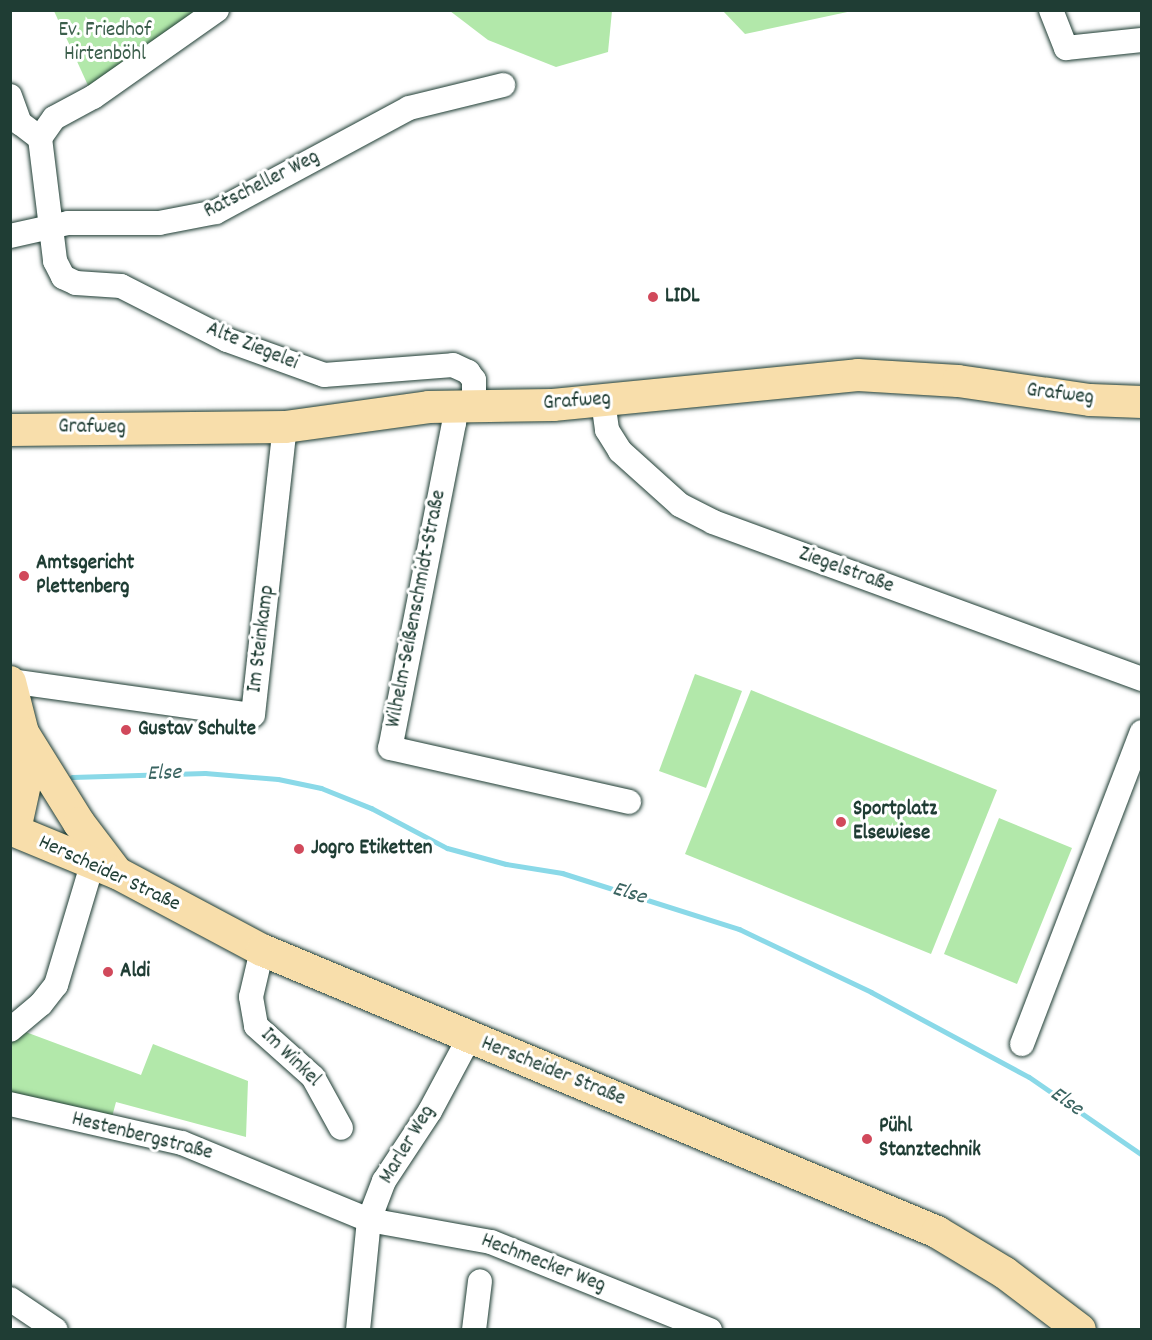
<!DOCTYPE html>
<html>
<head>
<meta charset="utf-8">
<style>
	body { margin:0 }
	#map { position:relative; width:1152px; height:1340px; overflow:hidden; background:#fff; font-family:Dekko,sans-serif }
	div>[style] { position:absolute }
	.green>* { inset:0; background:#b2e8aa }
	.stream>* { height:5px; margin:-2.5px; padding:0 2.5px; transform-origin:2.5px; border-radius:2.5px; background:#8ad9e8 }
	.roads { filter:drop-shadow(0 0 2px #1f3d34) drop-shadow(0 0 2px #1f3d34) }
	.minor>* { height:24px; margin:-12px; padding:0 12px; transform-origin:12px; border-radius:12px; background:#fff }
	.major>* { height:32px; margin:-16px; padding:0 16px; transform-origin:16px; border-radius:16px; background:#f8deab }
	.dots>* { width:16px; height:16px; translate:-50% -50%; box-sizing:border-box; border:3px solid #fff; border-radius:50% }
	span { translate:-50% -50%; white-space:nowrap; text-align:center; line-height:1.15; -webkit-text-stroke:6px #fff; paint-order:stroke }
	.park-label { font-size:21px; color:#3c5f4c }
	.street-label { font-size:21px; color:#1f3d34 }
	.poi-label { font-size:21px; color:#1f3d34; font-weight:700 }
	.left { translate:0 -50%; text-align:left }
	.water-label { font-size:22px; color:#3a6461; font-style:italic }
	.frame { position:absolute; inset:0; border:12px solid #1f3d34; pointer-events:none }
</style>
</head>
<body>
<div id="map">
	<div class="green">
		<i style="clip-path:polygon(54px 11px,209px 11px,91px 92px)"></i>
		<i style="clip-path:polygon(450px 11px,612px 11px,608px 52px,556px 67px,488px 40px)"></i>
		<i style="clip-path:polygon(723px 11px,852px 11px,745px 34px)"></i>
		<i style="clip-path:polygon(695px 674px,742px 691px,706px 788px,659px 771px)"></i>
		<i style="clip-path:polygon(751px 690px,997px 790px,931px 954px,685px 854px)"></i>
		<i style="clip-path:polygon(999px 818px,1072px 848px,1017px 984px,944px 954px)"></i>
		<i style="clip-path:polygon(23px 1031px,141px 1075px,153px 1044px,248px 1081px,246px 1137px,116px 1102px,109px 1128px,11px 1104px,11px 1039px)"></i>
	</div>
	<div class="stream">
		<i style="left:72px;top:777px;width:133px;rotate:-1.7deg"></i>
		<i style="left:205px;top:773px;width:73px;rotate:4.7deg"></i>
		<i style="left:278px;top:779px;width:44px;rotate:11.8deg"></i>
		<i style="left:321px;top:788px;width:54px;rotate:21.8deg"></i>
		<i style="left:371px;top:808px;width:86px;rotate:27.8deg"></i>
		<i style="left:447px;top:848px;width:61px;rotate:15.2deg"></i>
		<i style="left:506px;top:864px;width:57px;rotate:9.1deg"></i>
		<i style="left:562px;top:873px;width:186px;rotate:17.6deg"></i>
		<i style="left:739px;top:929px;width:146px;rotate:25.5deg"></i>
		<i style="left:871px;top:992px;width:179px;rotate:28.3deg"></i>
		<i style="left:1029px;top:1077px;width:137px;rotate:34.6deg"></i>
	</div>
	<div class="roads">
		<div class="minor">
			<i style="left:217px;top:10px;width:151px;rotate:144.9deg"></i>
			<i style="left:93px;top:97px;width:44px;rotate:151.7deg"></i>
			<i style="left:54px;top:118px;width:24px;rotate:125deg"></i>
			<i style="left:40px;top:138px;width:124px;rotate:83deg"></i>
			<i style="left:55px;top:261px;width:18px;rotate:63deg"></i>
			<i style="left:63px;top:277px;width:14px;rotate:25deg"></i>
			<i style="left:76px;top:283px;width:45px;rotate:3.8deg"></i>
			<i style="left:121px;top:286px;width:119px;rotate:27deg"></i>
			<i style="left:227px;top:340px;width:103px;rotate:19.8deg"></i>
			<i style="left:324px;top:375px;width:129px;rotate:-4.4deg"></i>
			<i style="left:453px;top:365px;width:17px;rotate:25deg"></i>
			<i style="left:468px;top:372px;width:10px;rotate:53deg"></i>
			<i style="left:474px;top:380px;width:25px;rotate:90deg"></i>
			<i style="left:1051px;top:10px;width:41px;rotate:68.5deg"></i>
			<i style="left:1066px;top:48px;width:76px;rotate:-6deg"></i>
			<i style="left:10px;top:96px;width:29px;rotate:70deg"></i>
			<i style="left:20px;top:123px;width:25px;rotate:37deg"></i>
			<i style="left:10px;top:236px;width:59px;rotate:-12.6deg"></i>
			<i style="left:68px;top:223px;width:91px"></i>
			<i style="left:159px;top:223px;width:58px;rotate:-10.9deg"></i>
			<i style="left:216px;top:212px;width:219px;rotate:-28.3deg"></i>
			<i style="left:409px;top:108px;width:97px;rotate:-13.7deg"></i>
			<i style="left:603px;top:401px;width:29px;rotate:82deg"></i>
			<i style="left:607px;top:430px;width:25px;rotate:58deg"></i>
			<i style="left:620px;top:451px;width:81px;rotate:42deg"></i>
			<i style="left:680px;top:505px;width:37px;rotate:27deg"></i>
			<i style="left:713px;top:522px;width:457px;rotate:20.1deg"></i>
			<i style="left:454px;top:406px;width:17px;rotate:90deg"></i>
			<i style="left:454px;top:423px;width:331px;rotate:101.1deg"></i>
			<i style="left:390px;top:748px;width:245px;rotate:12.7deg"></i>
			<i style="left:10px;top:681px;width:245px;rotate:8deg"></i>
			<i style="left:253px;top:715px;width:290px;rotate:-83.7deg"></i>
			<i style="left:262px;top:950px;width:48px;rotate:103.2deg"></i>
			<i style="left:251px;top:997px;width:29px;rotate:80deg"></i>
			<i style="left:256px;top:1026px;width:76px;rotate:41.8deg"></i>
			<i style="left:313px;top:1077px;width:58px;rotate:61.2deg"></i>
			<i style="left:10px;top:1030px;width:40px;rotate:-40deg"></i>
			<i style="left:41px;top:1004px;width:24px;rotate:-52deg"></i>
			<i style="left:56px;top:985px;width:128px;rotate:-73.3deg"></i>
			<i style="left:1022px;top:1044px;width:334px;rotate:-69deg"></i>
			<i style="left:10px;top:1104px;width:176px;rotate:12.8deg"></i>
			<i style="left:182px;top:1143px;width:202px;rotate:22.4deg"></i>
			<i style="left:369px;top:1220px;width:124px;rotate:10.2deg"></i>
			<i style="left:491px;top:1242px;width:236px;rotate:21.9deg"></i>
			<i style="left:10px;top:1299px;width:55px;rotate:34deg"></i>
			<i style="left:358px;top:1330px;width:111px;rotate:-84.3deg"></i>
			<i style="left:369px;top:1220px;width:42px;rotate:-69deg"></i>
			<i style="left:384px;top:1181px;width:84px;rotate:-56.7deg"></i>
			<i style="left:430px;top:1111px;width:83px;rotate:-61.9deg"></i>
			<i style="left:474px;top:1330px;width:49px;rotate:-83deg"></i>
		</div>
		<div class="major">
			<i style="left:10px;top:430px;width:275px;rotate:-0.6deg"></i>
			<i style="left:285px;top:427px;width:145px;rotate:-7.9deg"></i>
			<i style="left:429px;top:407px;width:124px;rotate:-0.9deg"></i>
			<i style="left:553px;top:405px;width:306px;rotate:-5.6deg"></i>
			<i style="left:858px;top:375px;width:100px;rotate:3.4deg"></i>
			<i style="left:958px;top:381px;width:133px;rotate:8.2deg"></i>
			<i style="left:1090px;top:400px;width:52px;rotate:2.2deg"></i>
			<i style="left:10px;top:682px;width:53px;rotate:75.7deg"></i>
			<i style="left:23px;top:733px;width:42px;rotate:84.6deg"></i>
			<i style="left:27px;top:775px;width:56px;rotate:102.3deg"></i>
			<i style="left:23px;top:733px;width:106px;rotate:58.1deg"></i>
			<i style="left:79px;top:823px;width:58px;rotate:52.7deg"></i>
			<i style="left:10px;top:829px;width:116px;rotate:22.4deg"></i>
			<i style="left:117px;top:873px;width:164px;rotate:28deg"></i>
			<i style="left:262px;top:950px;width:732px;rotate:22.67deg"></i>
			<i style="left:937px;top:1232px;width:79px;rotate:31.1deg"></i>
			<i style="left:1005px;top:1273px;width:94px;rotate:37.2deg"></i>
		</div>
	</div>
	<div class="dots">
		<i style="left:653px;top:297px;background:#d1495b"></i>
		<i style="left:24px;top:576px;background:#d1495b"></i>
		<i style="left:126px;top:730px;background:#d1495b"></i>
		<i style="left:841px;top:822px;background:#d1495b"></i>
		<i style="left:299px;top:849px;background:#d1495b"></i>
		<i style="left:108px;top:972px;background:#d1495b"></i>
		<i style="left:867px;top:1139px;background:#d1495b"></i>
	</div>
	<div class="park-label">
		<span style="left:105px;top:43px">Ev. Friedhof<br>Hirtenböhl</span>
	</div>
	<div class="street-label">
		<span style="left:262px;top:185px;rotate:-27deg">Ratscheller Weg</span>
		<span style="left:252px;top:347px;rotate:22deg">Alte Ziegelei</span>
		<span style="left:1060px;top:395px;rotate:7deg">Grafweg</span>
		<span style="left:577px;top:402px;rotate:-4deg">Grafweg</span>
		<span style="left:92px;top:428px;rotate:1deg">Grafweg</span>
		<span style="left:846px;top:571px;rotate:20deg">Ziegelstraße</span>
		<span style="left:417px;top:609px;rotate:-79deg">Wilhelm-Seißenschmidt-Straße</span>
		<span style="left:262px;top:639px;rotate:-83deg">Im Steinkamp</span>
		<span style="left:109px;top:874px;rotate:25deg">Herscheider Straße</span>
		<span style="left:290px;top:1058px;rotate:44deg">Im Winkel</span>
		<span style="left:553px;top:1072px;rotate:22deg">Herscheider Straße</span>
		<span style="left:142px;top:1137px;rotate:14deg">Hestenbergstraße</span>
		<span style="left:408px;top:1145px;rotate:-59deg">Marler Weg</span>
		<span style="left:543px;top:1264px;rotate:21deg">Hechmecker Weg</span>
	</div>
	<div class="poi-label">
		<span class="left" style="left:665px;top:297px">LIDL</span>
		<span class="left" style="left:36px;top:576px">Amtsgericht<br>Plettenberg</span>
		<span class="left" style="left:138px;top:730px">Gustav Schulte</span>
		<span class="left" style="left:853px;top:822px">Sportplatz<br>Elsewiese</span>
		<span class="left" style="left:311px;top:849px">Jogro Etiketten</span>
		<span class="left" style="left:120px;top:972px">Aldi</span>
		<span class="left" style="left:879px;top:1139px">Pühl<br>Stanztechnik</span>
	</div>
	<div class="water-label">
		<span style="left:164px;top:774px;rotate:-2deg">Else</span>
		<span style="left:629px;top:894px;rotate:17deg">Else</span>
		<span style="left:1066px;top:1102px;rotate:35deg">Else</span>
	</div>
	<div class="frame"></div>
</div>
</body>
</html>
